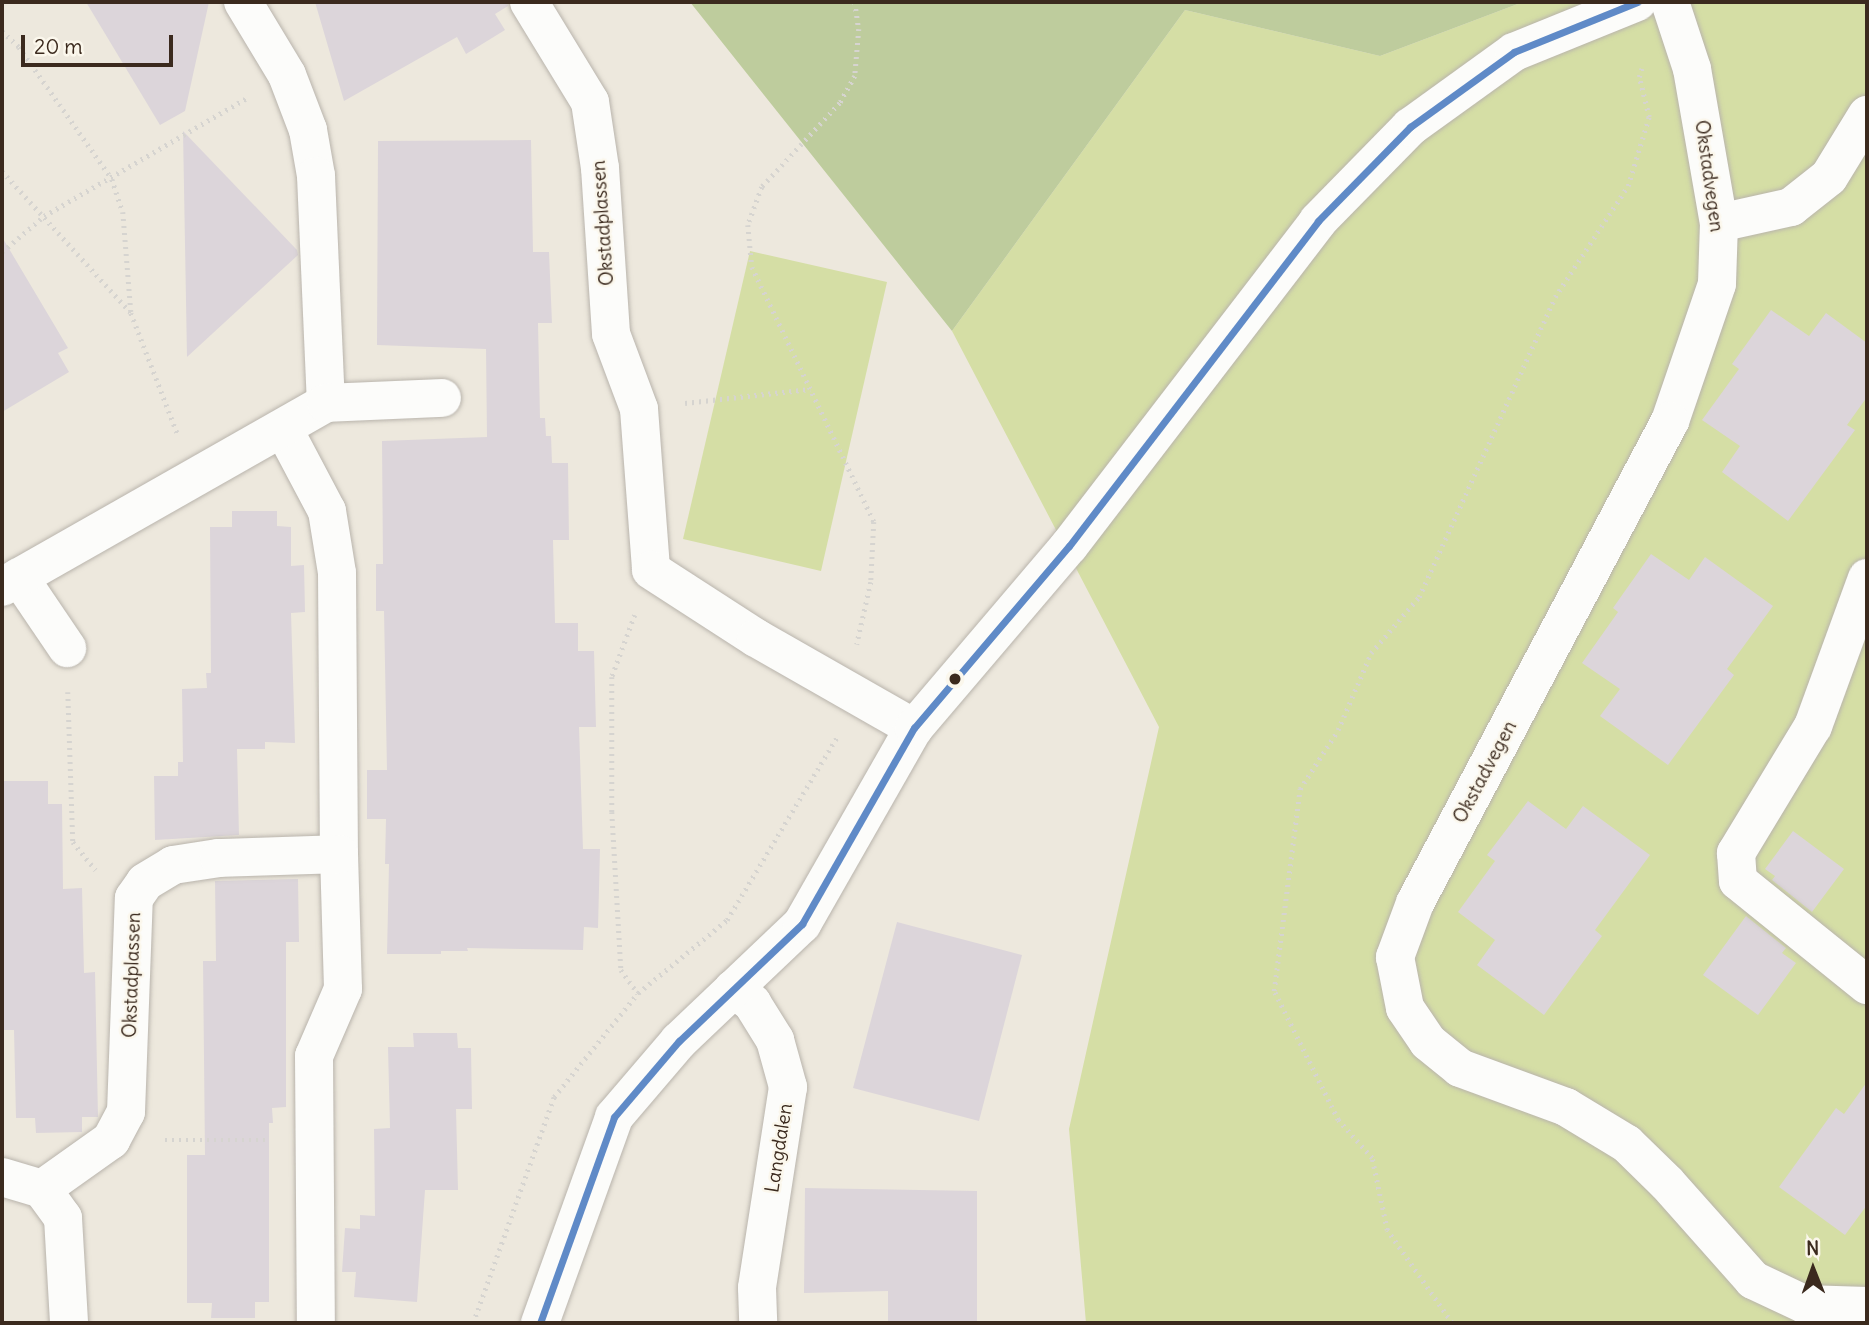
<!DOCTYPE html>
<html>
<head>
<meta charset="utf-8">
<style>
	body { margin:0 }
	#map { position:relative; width:1869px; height:1325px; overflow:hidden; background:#ede8dd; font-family:Delius,sans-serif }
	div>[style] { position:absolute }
	.green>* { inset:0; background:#d5dea5 }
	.forest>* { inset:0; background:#becc9d }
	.building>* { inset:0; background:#dcd5da }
	.path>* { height:4.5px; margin-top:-2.25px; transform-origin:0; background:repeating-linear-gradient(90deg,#d6d4d0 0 2px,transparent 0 7px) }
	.roads { filter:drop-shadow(0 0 2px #b9b4ac) drop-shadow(0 0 2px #b9b4ac) }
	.minor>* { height:38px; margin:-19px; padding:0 19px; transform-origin:19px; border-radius:19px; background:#fcfcfa }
	.bus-1>* { height:7px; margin:-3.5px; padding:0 3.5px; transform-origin:3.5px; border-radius:3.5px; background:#5f8ac7 }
	.dots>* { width:19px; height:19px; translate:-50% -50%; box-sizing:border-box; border:4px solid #fbf7ec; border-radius:50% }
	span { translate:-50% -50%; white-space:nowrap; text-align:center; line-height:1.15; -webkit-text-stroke:5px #fbf7ec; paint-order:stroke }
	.street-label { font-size:19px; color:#3b2a1e }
	.frame { position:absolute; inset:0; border:4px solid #3b2a1e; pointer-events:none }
	.north { position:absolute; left:1778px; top:1234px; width:70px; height:70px; -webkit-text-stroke:5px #fbf7ec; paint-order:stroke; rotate:359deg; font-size:19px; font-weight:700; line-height:28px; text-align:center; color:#3b2a1e }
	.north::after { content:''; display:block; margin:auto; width:24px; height:32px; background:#3b2a1e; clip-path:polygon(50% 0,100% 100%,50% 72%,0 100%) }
	.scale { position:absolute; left:21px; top:35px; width:152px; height:32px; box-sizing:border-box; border:4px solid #3b2a1e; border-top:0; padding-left:9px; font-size:21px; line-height:24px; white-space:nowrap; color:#3b2a1e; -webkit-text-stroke:5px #fbf7ec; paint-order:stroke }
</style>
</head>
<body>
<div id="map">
	<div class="green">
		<i style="clip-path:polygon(1523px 2px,1867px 2px,1867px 1323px,1086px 1323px,1069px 1129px,1159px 727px,952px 331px,1185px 10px,1380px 56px)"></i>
		<i style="clip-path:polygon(750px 251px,887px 282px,821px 571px,683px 539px)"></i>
	</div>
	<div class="forest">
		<i style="clip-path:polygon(690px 2px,1523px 2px,1380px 56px,1185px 10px,952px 331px)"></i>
	</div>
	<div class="building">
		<i style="clip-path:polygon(86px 2px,209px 2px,185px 111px,160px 125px)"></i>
		<i style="clip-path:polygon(315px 2px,507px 2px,508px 6px,495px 14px,505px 30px,466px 54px,457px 37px,344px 101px)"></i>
		<i style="clip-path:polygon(183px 131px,297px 250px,298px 255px,187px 357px)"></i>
		<i style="clip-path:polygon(531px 140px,533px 252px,549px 252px,552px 323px,538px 323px,540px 418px,545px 418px,546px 436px,551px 436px,552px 463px,568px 463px,569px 540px,553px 540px,555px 623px,578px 623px,578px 651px,594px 651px,596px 727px,579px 727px,583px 849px,600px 849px,598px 928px,584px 927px,583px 950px,467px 948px,468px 951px,441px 951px,441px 954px,387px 954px,389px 864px,385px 864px,386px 819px,367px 819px,367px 770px,387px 770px,384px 611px,376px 611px,376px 564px,383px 564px,382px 441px,487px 437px,486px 349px,377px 345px,378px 141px)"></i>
		<i style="clip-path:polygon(2px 237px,68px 348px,58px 353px,69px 372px,2px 412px)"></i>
		<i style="clip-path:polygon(1771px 310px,1809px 336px,1826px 313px,1867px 343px,1867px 397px,1847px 425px,1855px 430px,1788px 521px,1722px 472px,1740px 446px,1702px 420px,1739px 369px,1732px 364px)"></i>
		<i style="clip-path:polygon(232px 511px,277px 511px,277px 526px,291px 527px,291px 566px,304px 565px,305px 612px,291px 613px,295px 743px,265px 742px,265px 749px,237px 749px,239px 835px,155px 840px,154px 776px,178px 776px,178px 762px,183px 762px,182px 689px,207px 688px,206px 673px,211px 673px,210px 527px,232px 527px)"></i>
		<i style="clip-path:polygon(1651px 554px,1689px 580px,1705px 557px,1773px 606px,1727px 669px,1734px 675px,1668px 765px,1600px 716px,1620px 689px,1582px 663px,1618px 612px,1613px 608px)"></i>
		<i style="clip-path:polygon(2px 781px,48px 781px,48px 804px,62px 804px,63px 889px,82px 888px,84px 973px,95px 972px,98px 1117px,82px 1117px,82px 1132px,36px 1133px,35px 1118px,16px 1118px,14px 1030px,3px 1030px)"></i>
		<i style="clip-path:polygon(1528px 801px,1566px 829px,1583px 806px,1650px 855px,1595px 930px,1602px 936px,1544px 1015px,1477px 965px,1495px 940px,1458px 912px,1495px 861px,1487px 855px)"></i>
		<i style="clip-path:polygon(1793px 831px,1844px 869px,1812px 912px,1772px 880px,1775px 876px,1765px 869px)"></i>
		<i style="clip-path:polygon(298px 879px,299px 942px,286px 942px,286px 1107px,272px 1108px,273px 1123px,269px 1123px,269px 1302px,255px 1302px,255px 1318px,211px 1318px,212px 1303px,187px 1303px,187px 1155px,205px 1155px,203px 961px,216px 961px,215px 881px)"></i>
		<i style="clip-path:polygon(1746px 916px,1786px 948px,1782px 953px,1796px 963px,1758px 1015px,1703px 975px)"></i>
		<i style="clip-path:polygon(897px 922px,1022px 955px,979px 1121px,853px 1088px)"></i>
		<i style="clip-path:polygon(413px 1033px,457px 1033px,458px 1048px,471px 1048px,472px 1109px,456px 1109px,458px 1190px,425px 1190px,417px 1302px,354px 1297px,356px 1272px,342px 1272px,345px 1228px,360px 1229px,360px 1215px,375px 1216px,374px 1129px,390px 1128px,388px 1047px,414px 1047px)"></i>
		<i style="clip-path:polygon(1867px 1082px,1867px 1205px,1845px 1235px,1779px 1187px,1836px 1108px,1844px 1114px)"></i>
		<i style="clip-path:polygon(805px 1188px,977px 1191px,977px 1323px,888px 1323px,888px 1291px,804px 1293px)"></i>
	</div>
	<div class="path">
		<i style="left:855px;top:2px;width:27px;rotate:82deg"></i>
		<i style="left:859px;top:29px;width:47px;rotate:94.9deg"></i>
		<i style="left:855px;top:76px;width:31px;rotate:119deg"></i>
		<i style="left:840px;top:103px;width:115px;rotate:132.9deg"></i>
		<i style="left:762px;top:187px;width:40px;rotate:110.2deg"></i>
		<i style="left:748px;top:225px;width:42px;rotate:84.6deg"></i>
		<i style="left:752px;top:267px;width:283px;rotate:64.4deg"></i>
		<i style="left:874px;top:522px;width:60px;rotate:92.9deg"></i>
		<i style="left:871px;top:582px;width:64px;rotate:102.7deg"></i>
		<i style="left:2px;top:31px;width:23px;rotate:43deg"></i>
		<i style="left:19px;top:47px;width:161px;rotate:54.8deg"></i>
		<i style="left:112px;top:179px;width:35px;rotate:72deg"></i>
		<i style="left:123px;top:212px;width:100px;rotate:85.4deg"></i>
		<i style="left:2px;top:171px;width:192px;rotate:47.7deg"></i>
		<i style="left:131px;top:313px;width:131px;rotate:68.9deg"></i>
		<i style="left:2px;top:252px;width:55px;rotate:-40.6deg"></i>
		<i style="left:44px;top:216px;width:235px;rotate:-30.2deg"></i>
		<i style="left:685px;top:403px;width:126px;rotate:-6.4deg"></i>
		<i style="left:635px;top:615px;width:66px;rotate:110.4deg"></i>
		<i style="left:612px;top:677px;width:135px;rotate:90deg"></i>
		<i style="left:612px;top:812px;width:158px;rotate:86.7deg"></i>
		<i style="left:621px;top:970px;width:29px;rotate:54deg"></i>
		<i style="left:68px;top:692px;width:150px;rotate:88.1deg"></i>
		<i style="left:73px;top:842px;width:36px;rotate:51deg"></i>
		<i style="left:165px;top:1140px;width:103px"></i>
		<i style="left:473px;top:1323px;width:240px;rotate:-70.3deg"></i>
		<i style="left:554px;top:1097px;width:134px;rotate:-51.1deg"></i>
		<i style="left:638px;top:993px;width:115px;rotate:-39.4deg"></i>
		<i style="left:727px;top:920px;width:214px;rotate:-59deg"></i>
		<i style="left:1452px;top:1323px;width:113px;rotate:-125deg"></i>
		<i style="left:1387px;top:1230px;width:74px;rotate:-101.8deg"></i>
		<i style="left:1372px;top:1158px;width:51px;rotate:-131.8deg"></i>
		<i style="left:1338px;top:1120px;width:144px;rotate:-116.4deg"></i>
		<i style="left:1274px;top:991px;width:204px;rotate:-82.7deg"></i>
		<i style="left:1300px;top:789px;width:70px;rotate:-57.2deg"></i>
		<i style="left:1338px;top:730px;width:84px;rotate:-66.8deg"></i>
		<i style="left:1371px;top:653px;width:74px;rotate:-49.4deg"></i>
		<i style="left:1419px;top:597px;width:329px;rotate:-65.6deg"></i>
		<i style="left:1555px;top:297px;width:133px;rotate:-56.7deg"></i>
		<i style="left:1628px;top:186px;width:72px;rotate:-73.1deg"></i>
		<i style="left:1649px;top:117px;width:41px;rotate:-104deg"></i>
		<i style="left:1639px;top:77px;width:9px;rotate:-72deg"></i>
	</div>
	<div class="roads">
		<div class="minor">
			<i style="left:243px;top:2px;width:85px;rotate:58.9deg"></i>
			<i style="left:287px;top:75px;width:59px;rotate:69.1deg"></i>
			<i style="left:308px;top:130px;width:47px;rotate:80.1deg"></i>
			<i style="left:316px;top:176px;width:227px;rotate:87.5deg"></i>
			<i style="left:529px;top:2px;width:117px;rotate:58.6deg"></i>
			<i style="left:590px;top:102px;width:67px;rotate:81.4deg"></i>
			<i style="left:600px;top:168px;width:166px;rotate:86.2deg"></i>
			<i style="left:611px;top:334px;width:80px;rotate:69.5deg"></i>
			<i style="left:639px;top:409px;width:161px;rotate:85.7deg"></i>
			<i style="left:651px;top:570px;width:125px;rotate:32.9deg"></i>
			<i style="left:756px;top:638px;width:182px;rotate:29.7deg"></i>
			<i style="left:1670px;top:2px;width:71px;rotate:71.8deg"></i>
			<i style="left:1692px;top:69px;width:156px;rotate:80.1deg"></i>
			<i style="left:1719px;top:223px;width:61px;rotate:91.9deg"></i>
			<i style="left:1717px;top:284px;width:145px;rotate:108.9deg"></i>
			<i style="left:1670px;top:421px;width:545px;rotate:117.88deg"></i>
			<i style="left:1415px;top:903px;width:58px;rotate:110.3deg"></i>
			<i style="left:1395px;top:957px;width:52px;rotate:78.9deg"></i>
			<i style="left:1405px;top:1008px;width:41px;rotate:55.9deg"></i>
			<i style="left:1428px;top:1042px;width:41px;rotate:39.1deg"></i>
			<i style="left:1460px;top:1068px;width:113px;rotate:20.2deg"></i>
			<i style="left:1566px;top:1107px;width:71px;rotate:31.2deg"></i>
			<i style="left:1627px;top:1144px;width:56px;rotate:44.3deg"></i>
			<i style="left:1667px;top:1183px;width:130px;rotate:48.4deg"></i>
			<i style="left:1753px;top:1280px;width:56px;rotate:25.2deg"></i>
			<i style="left:1804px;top:1304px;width:63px;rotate:1.8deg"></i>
			<i style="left:1719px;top:223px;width:74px;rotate:-12.5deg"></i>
			<i style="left:1791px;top:207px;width:48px;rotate:-38.3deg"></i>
			<i style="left:1829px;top:177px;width:73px;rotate:-58.5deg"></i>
			<i style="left:283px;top:428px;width:94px;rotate:62.1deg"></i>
			<i style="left:327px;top:511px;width:63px;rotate:80.8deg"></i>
			<i style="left:337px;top:573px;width:281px;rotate:89.6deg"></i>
			<i style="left:339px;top:854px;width:135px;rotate:88.3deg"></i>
			<i style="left:343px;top:989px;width:73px;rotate:113.4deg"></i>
			<i style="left:314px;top:1056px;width:267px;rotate:89.6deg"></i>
			<i style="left:19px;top:577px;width:86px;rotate:55.9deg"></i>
			<i style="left:1867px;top:578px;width:158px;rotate:110deg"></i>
			<i style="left:1813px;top:726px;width:149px;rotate:121.2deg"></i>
			<i style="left:1736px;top:853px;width:28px;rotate:86deg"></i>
			<i style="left:1738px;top:881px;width:166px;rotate:38.9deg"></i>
			<i style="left:2px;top:587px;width:373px;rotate:-29.6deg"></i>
			<i style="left:326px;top:403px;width:116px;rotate:-2.5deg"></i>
			<i style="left:733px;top:989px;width:24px;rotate:36deg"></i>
			<i style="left:752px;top:1003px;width:44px;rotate:58.1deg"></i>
			<i style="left:775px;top:1040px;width:49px;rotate:74.5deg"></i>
			<i style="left:788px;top:1087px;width:203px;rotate:98.8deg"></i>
			<i style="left:757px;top:1288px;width:35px;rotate:88deg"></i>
			<i style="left:2px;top:1177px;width:42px;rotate:16.7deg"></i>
			<i style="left:42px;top:1189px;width:36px;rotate:54deg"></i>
			<i style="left:63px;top:1218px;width:105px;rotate:86.7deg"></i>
			<i style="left:42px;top:1189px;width:85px;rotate:-35.4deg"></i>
			<i style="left:111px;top:1140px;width:32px;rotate:-62deg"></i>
			<i style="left:126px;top:1112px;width:214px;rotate:-87.9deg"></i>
			<i style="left:134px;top:898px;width:19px;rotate:-55deg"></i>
			<i style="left:145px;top:882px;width:33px;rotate:-31deg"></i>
			<i style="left:173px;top:865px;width:47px;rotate:-8.7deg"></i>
			<i style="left:219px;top:858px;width:120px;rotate:-1.9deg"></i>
			<i style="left:540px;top:1323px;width:219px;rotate:-70.2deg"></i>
			<i style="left:614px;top:1117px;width:100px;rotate:-49.5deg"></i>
			<i style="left:679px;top:1041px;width:170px;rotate:-43.6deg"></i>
			<i style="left:802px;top:924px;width:226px;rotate:-60.3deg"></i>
			<i style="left:914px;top:728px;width:239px;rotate:-49.6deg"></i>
			<i style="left:1069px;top:546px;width:409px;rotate:-52.5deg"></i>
			<i style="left:1318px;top:221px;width:132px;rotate:-45.6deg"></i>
			<i style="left:1410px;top:127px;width:128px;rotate:-35.8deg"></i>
			<i style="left:1514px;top:52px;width:133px;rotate:-22.1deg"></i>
		</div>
	</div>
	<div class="bus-1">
		<i style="left:540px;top:1323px;width:219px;rotate:-70.2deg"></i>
		<i style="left:614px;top:1117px;width:100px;rotate:-49.5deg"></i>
		<i style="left:679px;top:1041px;width:170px;rotate:-43.6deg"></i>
		<i style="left:802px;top:924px;width:226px;rotate:-60.3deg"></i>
		<i style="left:914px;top:728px;width:239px;rotate:-49.6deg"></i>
		<i style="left:1069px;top:546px;width:409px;rotate:-52.5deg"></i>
		<i style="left:1318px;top:221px;width:132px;rotate:-45.6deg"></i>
		<i style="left:1410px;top:127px;width:128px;rotate:-35.8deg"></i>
		<i style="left:1514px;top:52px;width:133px;rotate:-22.1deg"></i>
	</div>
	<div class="dots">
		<i style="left:955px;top:679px;background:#3b2a1e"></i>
	</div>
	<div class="street-label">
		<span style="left:1709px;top:176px;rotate:82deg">Okstadvegen</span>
		<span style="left:603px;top:223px;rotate:-94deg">Okstadplassen</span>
		<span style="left:1485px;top:772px;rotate:-62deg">Okstadvegen</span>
		<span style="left:132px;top:975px;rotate:-88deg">Okstadplassen</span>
		<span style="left:779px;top:1148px;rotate:-81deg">Langdalen</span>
	</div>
	<div class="frame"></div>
	<div class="north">N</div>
	<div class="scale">20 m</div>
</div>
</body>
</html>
